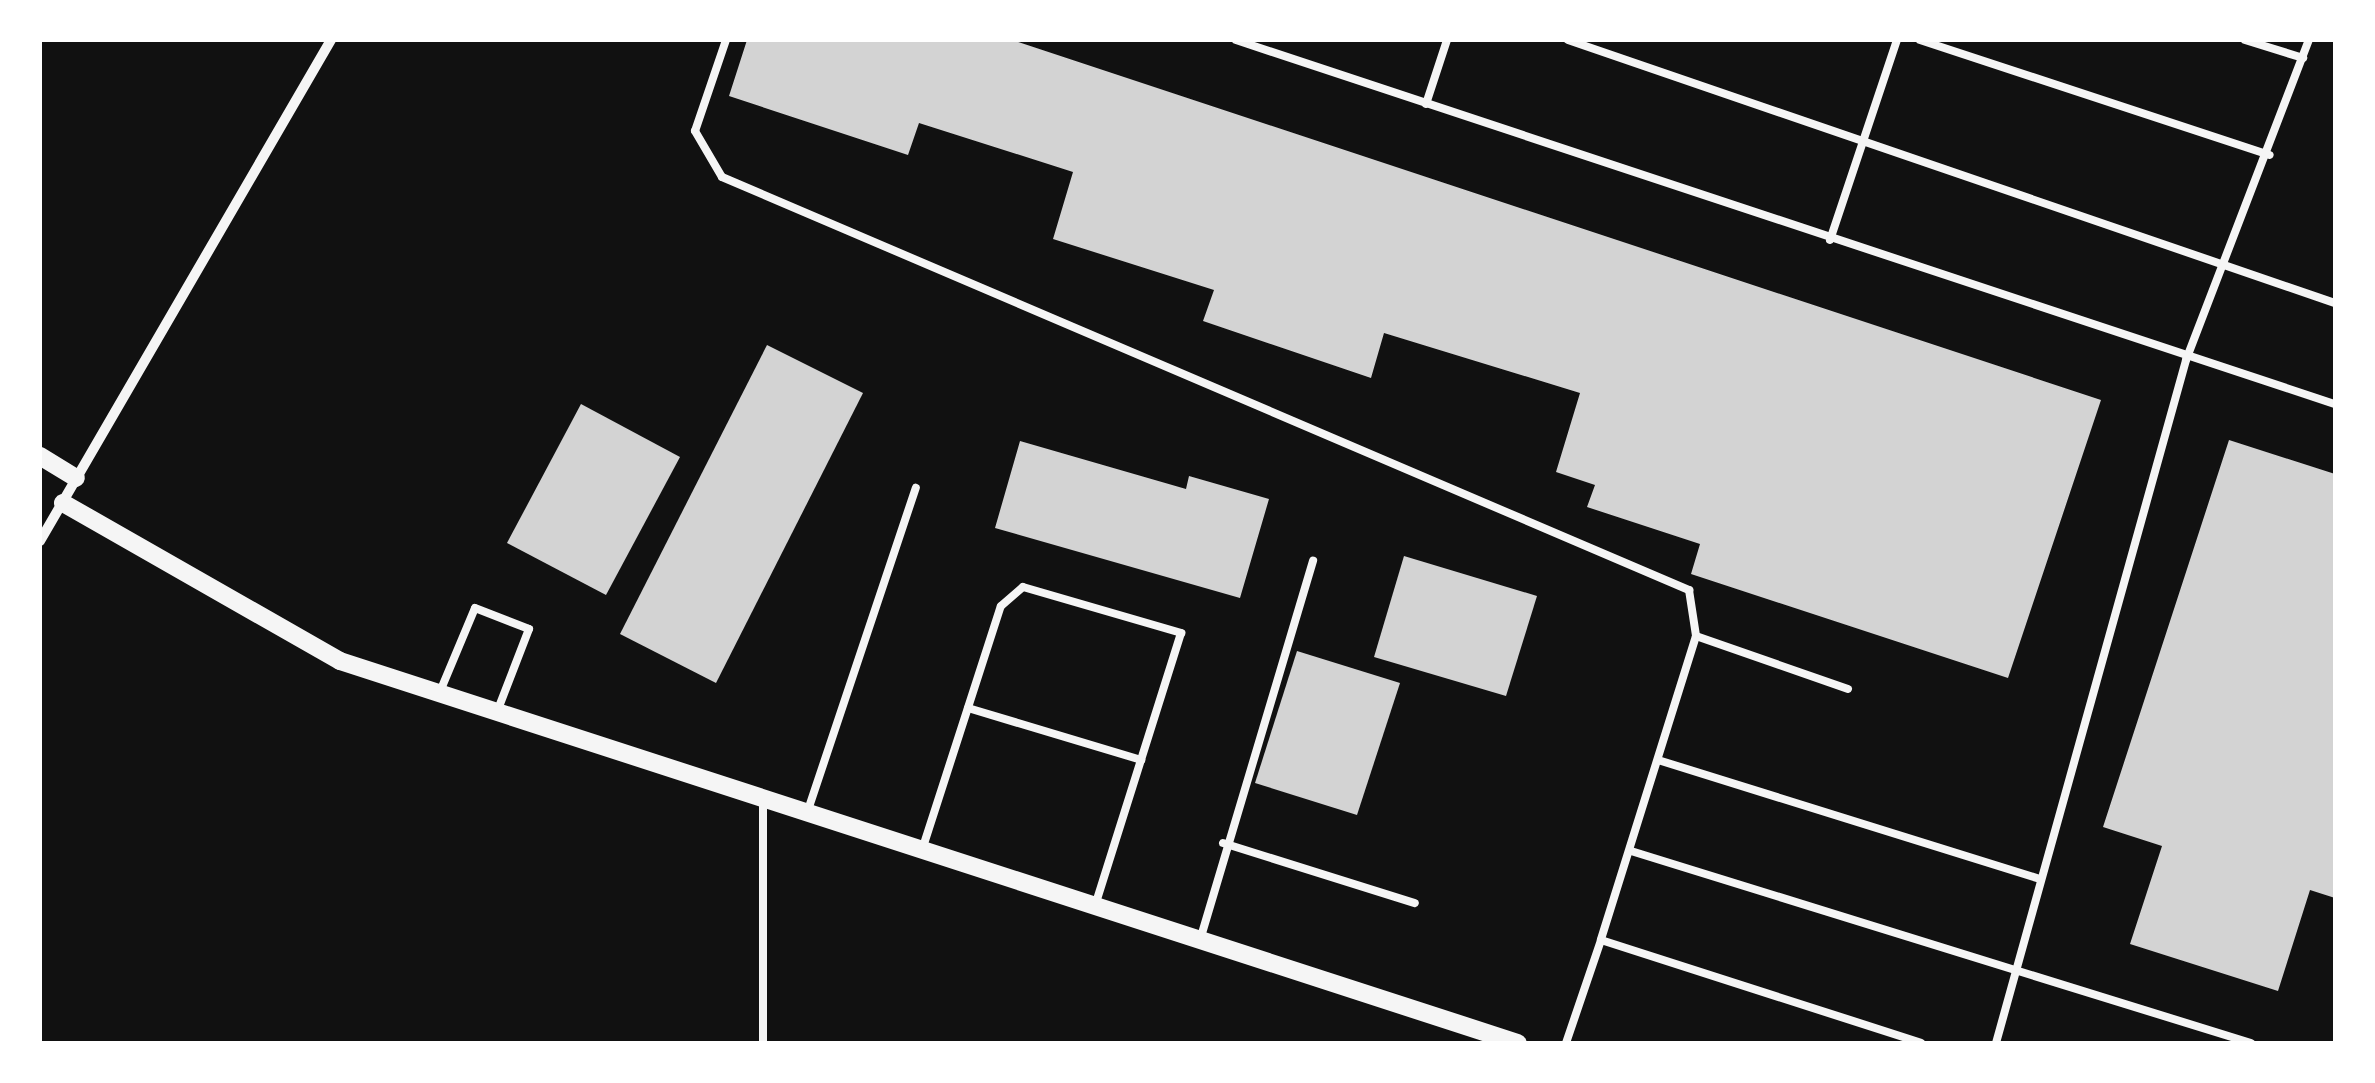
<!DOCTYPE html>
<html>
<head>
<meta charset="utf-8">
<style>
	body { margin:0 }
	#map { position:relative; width:2375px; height:1083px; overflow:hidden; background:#111; font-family:Lato,sans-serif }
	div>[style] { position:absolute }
	.building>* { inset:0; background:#d3d3d3 }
	.service>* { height:8px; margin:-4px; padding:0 4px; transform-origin:4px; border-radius:4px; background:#f5f5f5 }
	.minor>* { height:10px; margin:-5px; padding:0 5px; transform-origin:5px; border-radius:5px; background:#f5f5f5 }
	.tertiary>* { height:18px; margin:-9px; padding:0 9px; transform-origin:9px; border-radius:9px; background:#f5f5f5 }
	span { translate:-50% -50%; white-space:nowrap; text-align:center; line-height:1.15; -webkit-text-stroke:10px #fff; paint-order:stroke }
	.frame { position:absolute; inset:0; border:42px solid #fff; pointer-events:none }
</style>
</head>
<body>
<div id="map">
	<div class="building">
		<i style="clip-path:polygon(747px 40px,1012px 40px,2101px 400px,2008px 678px,1691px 574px,1700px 544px,1587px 507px,1595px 485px,1556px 472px,1580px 393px,1384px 333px,1371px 378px,1203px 321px,1214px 290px,1053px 239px,1073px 172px,919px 123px,908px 155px,729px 96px)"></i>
		<i style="clip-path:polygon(767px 345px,863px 393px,716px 683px,620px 634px)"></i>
		<i style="clip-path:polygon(581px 404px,680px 457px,606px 595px,507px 543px)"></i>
		<i style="clip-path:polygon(2229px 440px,2335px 474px,2335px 898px,2310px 890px,2278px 991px,2130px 944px,2162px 846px,2103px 827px)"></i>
		<i style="clip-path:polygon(1020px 441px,1186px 489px,1189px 476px,1269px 499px,1240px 598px,995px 528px)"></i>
		<i style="clip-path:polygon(1404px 556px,1537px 596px,1506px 696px,1374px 657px)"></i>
		<i style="clip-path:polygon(1297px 651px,1400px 683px,1357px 815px,1255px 783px)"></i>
	</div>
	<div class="service">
		<i style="left:726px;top:40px;width:96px;rotate:108.8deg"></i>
		<i style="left:695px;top:131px;width:53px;rotate:59.6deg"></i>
		<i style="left:722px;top:177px;width:1052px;rotate:23.13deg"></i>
		<i style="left:1689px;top:590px;width:47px;rotate:81.3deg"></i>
		<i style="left:1236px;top:40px;width:1158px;rotate:18.33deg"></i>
		<i style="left:1568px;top:40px;width:811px;rotate:18.93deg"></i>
		<i style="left:1920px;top:40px;width:368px;rotate:18.2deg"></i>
		<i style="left:2245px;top:40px;width:61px;rotate:17.2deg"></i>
		<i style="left:1426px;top:104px;width:67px;rotate:-71.8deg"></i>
		<i style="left:1830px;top:240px;width:211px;rotate:-71.5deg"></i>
		<i style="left:1848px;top:689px;width:161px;rotate:-160.8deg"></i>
		<i style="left:1696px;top:636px;width:318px;rotate:107.4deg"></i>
		<i style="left:1601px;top:940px;width:336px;rotate:17.8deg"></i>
		<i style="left:439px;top:694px;width:93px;rotate:-67.3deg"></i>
		<i style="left:475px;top:608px;width:58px;rotate:21.3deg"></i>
		<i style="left:529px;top:629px;width:89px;rotate:111.1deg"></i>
		<i style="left:968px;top:708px;width:181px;rotate:16.7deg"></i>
		<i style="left:1658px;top:760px;width:400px;rotate:17.3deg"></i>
		<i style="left:807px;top:813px;width:343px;rotate:-71.5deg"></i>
		<i style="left:1223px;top:843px;width:201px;rotate:17.4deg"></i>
		<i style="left:922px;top:850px;width:256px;rotate:-72.1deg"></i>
		<i style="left:1001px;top:606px;width:29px;rotate:-41deg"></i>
		<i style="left:1023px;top:587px;width:165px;rotate:16.2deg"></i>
		<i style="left:1181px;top:633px;width:286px;rotate:107.5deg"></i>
		<i style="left:1631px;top:851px;width:649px;rotate:17.21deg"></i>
		<i style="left:1200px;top:940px;width:396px;rotate:-73.4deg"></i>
		<i style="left:763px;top:1043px;width:245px;rotate:-90deg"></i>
		<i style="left:1566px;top:1043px;width:109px;rotate:-71.2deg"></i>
		<i style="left:1996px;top:1043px;width:709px;rotate:-74.45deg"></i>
		<i style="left:2186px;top:360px;width:343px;rotate:-69deg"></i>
	</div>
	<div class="minor">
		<i style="left:40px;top:541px;width:579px;rotate:-59.85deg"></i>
	</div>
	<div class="tertiary">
		<i style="left:40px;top:456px;width:42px;rotate:31.4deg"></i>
		<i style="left:63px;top:503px;width:319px;rotate:29.7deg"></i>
		<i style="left:340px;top:661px;width:1238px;rotate:17.97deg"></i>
	</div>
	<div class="frame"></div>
</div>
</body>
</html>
